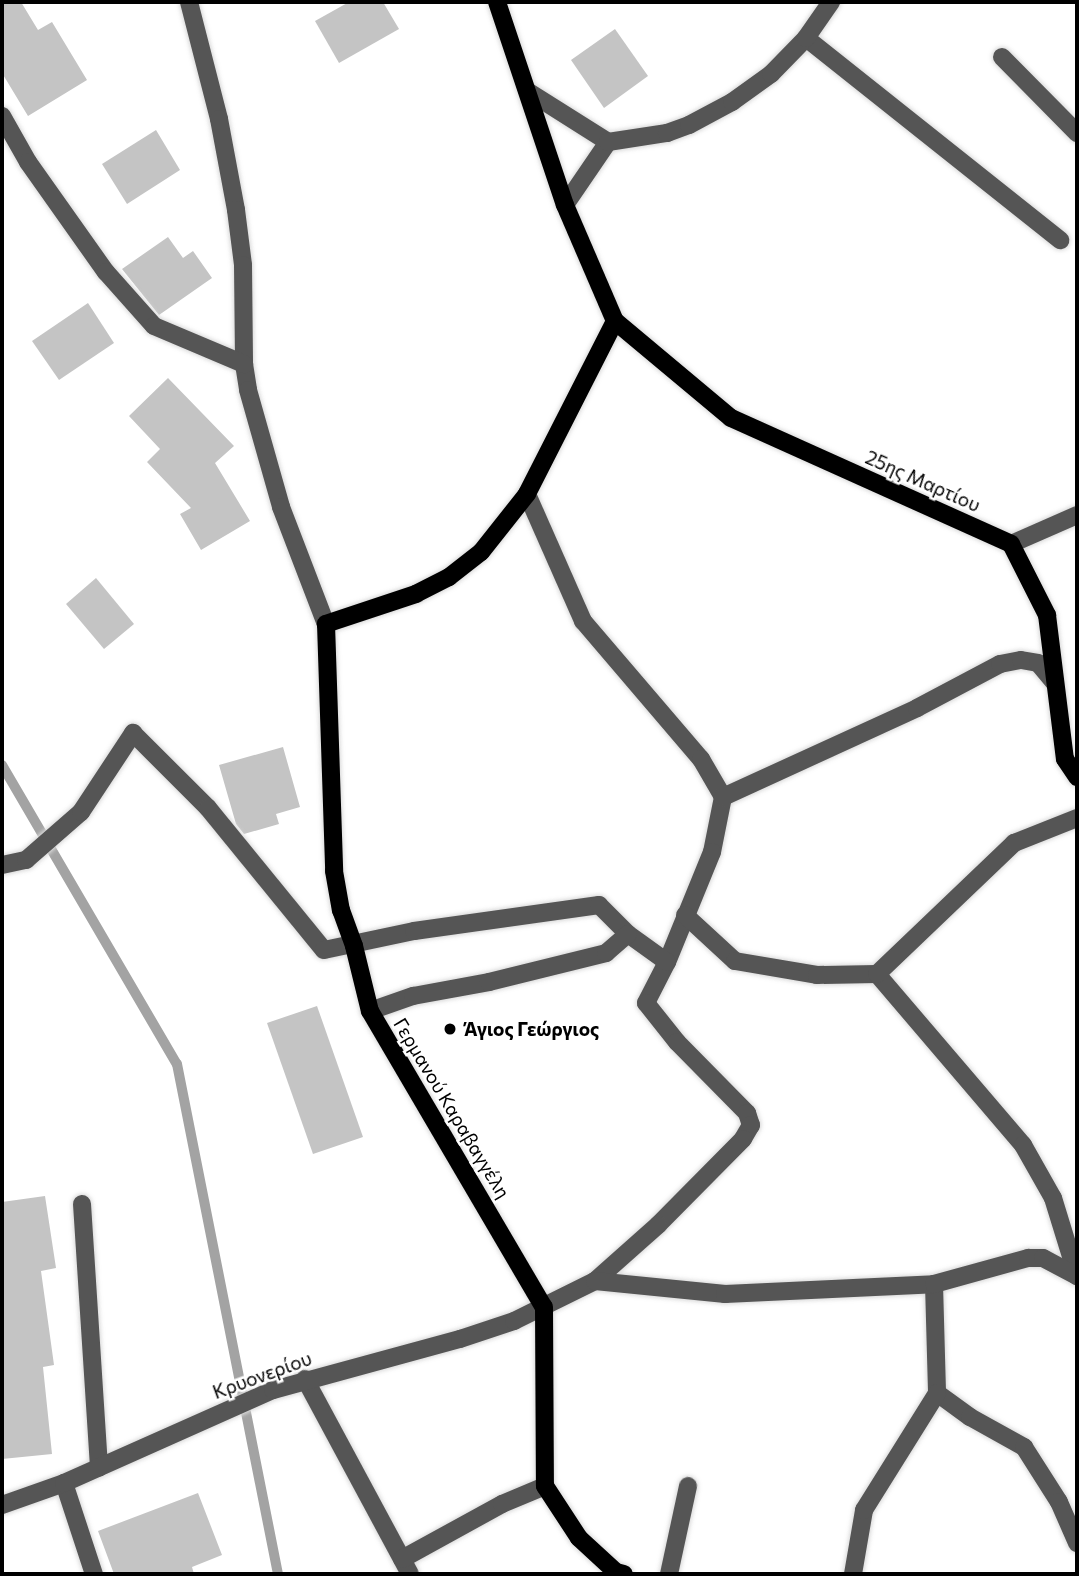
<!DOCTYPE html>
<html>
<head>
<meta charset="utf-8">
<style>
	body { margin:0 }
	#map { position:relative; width:1079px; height:1576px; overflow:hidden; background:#fff; font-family:Commissioner,sans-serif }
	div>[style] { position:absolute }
	.stream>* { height:10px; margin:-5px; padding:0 5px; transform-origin:5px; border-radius:5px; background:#a3a3a3 }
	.building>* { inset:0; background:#c4c4c4 }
	.roads { filter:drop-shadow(0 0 2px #dbdbdb) drop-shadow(0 0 2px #dbdbdb) }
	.minor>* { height:18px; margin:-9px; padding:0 9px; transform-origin:9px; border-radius:9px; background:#555 }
	.major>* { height:18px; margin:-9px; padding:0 9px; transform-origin:9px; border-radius:9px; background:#000 }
	.dots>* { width:19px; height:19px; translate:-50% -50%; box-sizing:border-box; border:4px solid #fff; border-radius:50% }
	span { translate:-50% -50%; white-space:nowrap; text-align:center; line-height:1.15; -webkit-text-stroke:5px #fff; paint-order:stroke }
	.street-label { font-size:19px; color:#000 }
	.poi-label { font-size:19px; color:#000; font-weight:700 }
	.left { translate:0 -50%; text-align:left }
	.frame { position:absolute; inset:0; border:4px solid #000; pointer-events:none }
</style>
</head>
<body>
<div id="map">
	<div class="stream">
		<i style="left:2px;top:765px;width:346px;rotate:59.7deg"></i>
		<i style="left:177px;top:1064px;width:520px;rotate:78.8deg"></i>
	</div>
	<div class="building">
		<i style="clip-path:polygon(2px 2px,21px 2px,38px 30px,52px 22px,87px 80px,28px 116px,2px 73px)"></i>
		<i style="clip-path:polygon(349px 2px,383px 2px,399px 29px,339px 63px,315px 21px)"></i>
		<i style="clip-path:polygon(615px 29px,648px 76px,604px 108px,571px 60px)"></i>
		<i style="clip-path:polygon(156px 130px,180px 170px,127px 204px,102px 164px)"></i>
		<i style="clip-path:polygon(168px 237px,183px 258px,193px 251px,212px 278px,159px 315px,122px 269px)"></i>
		<i style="clip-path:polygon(88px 303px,114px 343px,59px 380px,32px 341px)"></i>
		<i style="clip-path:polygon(168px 378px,234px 446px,215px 463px,250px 521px,201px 550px,180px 514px,191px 508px,147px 462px,160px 449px,129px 416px)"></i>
		<i style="clip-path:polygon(96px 578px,134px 624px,104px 649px,66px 604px)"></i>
		<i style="clip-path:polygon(283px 747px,300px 807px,276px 814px,279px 824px,244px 834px,236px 824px,219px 765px)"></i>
		<i style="clip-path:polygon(317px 1006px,363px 1137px,313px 1154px,267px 1023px)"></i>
		<i style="clip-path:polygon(45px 1196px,56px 1268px,41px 1271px,54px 1365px,43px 1367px,52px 1454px,2px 1459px,2px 1202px)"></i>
		<i style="clip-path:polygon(198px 1493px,222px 1555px,192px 1567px,194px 1574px,114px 1574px,98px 1531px)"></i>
	</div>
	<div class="roads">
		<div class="minor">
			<i style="left:189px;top:2px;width:121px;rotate:75.6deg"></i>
			<i style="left:219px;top:119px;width:93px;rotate:79.4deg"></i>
			<i style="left:236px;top:210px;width:55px;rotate:82.7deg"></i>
			<i style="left:243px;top:265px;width:99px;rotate:89.4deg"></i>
			<i style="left:244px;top:364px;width:26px;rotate:81deg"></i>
			<i style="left:248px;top:390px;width:122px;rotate:74.2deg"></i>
			<i style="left:281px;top:507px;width:125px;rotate:69deg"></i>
			<i style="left:806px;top:38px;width:325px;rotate:38.5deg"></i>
			<i style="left:1002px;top:57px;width:107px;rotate:45.4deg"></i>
			<i style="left:529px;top:92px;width:93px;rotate:32.3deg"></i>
			<i style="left:608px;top:142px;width:76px;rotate:124.3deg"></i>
			<i style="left:2px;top:116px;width:53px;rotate:60.5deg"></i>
			<i style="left:28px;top:162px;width:135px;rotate:54.7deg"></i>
			<i style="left:106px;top:272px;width:72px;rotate:48.4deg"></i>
			<i style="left:154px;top:326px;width:98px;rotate:22.9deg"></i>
			<i style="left:608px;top:142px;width:60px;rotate:-8.7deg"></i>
			<i style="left:667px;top:133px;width:23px;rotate:-20deg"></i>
			<i style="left:689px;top:125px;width:49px;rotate:-28.1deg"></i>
			<i style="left:732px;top:102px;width:48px;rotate:-35.7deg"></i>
			<i style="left:771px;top:74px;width:50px;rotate:-45.8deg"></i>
			<i style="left:806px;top:38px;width:44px;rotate:-55.2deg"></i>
			<i style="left:527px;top:494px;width:139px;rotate:66.2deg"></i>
			<i style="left:583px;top:621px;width:182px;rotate:49.5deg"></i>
			<i style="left:701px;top:759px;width:44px;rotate:59.9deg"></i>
			<i style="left:723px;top:797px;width:56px;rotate:101.3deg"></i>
			<i style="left:712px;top:852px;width:119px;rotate:112.2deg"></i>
			<i style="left:667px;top:962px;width:46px;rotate:117.1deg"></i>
			<i style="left:646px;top:1003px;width:50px;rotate:51.5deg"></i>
			<i style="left:677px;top:1042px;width:100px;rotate:45.4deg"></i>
			<i style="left:747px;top:1113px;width:13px;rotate:72deg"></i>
			<i style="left:751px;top:1125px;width:16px;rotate:120deg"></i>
			<i style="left:743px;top:1139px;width:121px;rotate:134.7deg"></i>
			<i style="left:658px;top:1225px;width:84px;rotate:138.4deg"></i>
			<i style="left:1011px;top:544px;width:72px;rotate:-23.7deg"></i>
			<i style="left:723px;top:797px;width:213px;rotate:-24.6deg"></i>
			<i style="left:917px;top:708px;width:94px;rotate:-27.9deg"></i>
			<i style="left:1000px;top:664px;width:21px;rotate:-11deg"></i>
			<i style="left:1021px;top:660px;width:17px;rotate:10deg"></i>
			<i style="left:1038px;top:663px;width:25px;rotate:50deg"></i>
			<i style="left:2px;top:865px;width:25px;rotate:-12deg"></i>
			<i style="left:26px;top:860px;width:73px;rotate:-41.1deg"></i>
			<i style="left:81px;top:812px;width:95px;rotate:-56.6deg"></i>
			<i style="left:133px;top:733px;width:106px;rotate:45deg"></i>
			<i style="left:208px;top:808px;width:183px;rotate:50.8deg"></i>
			<i style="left:324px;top:950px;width:92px;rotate:-11.9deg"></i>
			<i style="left:414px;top:931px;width:187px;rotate:-8deg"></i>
			<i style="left:599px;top:905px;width:41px;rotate:45deg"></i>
			<i style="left:628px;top:934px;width:48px;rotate:35.7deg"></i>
			<i style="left:685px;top:915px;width:68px;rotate:42.6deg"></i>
			<i style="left:735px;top:961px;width:83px;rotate:9.7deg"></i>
			<i style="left:817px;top:975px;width:60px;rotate:-1deg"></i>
			<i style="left:877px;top:974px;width:225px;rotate:49.5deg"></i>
			<i style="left:1023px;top:1145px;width:61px;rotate:60.5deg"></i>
			<i style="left:1053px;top:1198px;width:82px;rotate:72.9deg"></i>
			<i style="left:877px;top:974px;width:190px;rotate:-43.7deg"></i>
			<i style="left:1014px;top:843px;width:68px;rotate:-21.6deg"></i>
			<i style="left:370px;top:1011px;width:46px;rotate:-19.2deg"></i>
			<i style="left:413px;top:996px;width:77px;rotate:-10.4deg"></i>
			<i style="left:489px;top:982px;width:121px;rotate:-13.9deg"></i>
			<i style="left:606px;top:953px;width:29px;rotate:-41deg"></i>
			<i style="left:82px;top:1204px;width:264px;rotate:86.3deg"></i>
			<i style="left:934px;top:1284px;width:109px;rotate:88.4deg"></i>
			<i style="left:937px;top:1393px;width:41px;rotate:36deg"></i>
			<i style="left:970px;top:1417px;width:62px;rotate:29.1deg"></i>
			<i style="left:1024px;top:1447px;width:65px;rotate:57.5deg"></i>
			<i style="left:1059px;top:1502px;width:45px;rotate:66.3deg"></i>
			<i style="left:305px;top:1379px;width:221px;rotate:61.7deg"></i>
			<i style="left:64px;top:1483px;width:96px;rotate:71.8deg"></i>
			<i style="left:2px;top:1505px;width:66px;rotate:-19.5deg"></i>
			<i style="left:64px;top:1483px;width:229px;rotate:-24deg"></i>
			<i style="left:273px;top:1390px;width:194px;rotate:-15.3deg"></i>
			<i style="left:460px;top:1339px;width:57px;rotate:-18.4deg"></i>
			<i style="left:514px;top:1321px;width:90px;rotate:-26.3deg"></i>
			<i style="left:595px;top:1281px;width:131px;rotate:5.7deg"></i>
			<i style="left:725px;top:1294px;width:209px;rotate:-2.7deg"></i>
			<i style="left:934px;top:1284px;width:98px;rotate:-15.5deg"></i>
			<i style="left:1028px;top:1258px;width:15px"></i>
			<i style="left:1043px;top:1258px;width:38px;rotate:28deg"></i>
			<i style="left:402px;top:1559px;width:114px;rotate:-28.8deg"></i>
			<i style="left:502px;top:1504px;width:47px;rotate:-22.7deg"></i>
			<i style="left:669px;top:1574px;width:90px;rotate:-77.8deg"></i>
			<i style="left:853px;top:1574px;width:65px;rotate:-80.2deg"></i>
			<i style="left:864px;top:1510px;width:138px;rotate:-58deg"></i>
		</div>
		<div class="major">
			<i style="left:497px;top:2px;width:214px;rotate:71.5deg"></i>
			<i style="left:565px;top:205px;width:126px;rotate:66.7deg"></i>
			<i style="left:615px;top:321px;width:151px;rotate:39.9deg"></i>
			<i style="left:731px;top:418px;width:307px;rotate:24.2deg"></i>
			<i style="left:1011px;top:544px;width:80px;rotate:63.1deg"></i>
			<i style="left:1047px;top:615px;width:145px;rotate:82.9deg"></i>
			<i style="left:1065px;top:759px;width:22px;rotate:56deg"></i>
			<i style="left:615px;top:321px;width:194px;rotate:117deg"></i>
			<i style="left:527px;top:494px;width:74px;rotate:128.4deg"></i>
			<i style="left:481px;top:552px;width:41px;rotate:142deg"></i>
			<i style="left:449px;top:577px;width:37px;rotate:153deg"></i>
			<i style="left:416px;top:594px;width:95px;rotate:161.6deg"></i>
			<i style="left:326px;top:624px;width:247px;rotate:88.1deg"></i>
			<i style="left:334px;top:871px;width:40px;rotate:80deg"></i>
			<i style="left:341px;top:910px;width:38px;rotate:70deg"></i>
			<i style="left:354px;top:946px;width:67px;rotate:76.2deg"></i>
			<i style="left:370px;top:1011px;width:343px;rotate:59.6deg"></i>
			<i style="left:544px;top:1307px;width:179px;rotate:89.7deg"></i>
			<i style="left:545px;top:1486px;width:62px;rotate:56.8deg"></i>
			<i style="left:579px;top:1538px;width:50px;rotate:42.6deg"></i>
			<i style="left:616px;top:1572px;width:8px;rotate:14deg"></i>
		</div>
	</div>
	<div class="dots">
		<i style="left:450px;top:1029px;background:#000"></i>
	</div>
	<div class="street-label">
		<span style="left:923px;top:481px;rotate:24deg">25ης Μαρτίου</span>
		<span style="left:452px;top:1108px;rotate:59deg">Γερμανού Καραβαγγέλη</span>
		<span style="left:262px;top:1375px;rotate:-20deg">Κρυονερίου</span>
	</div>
	<div class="poi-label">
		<span class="left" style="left:464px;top:1029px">Άγιος Γεώργιος</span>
	</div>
	<div class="frame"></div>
</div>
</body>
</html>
